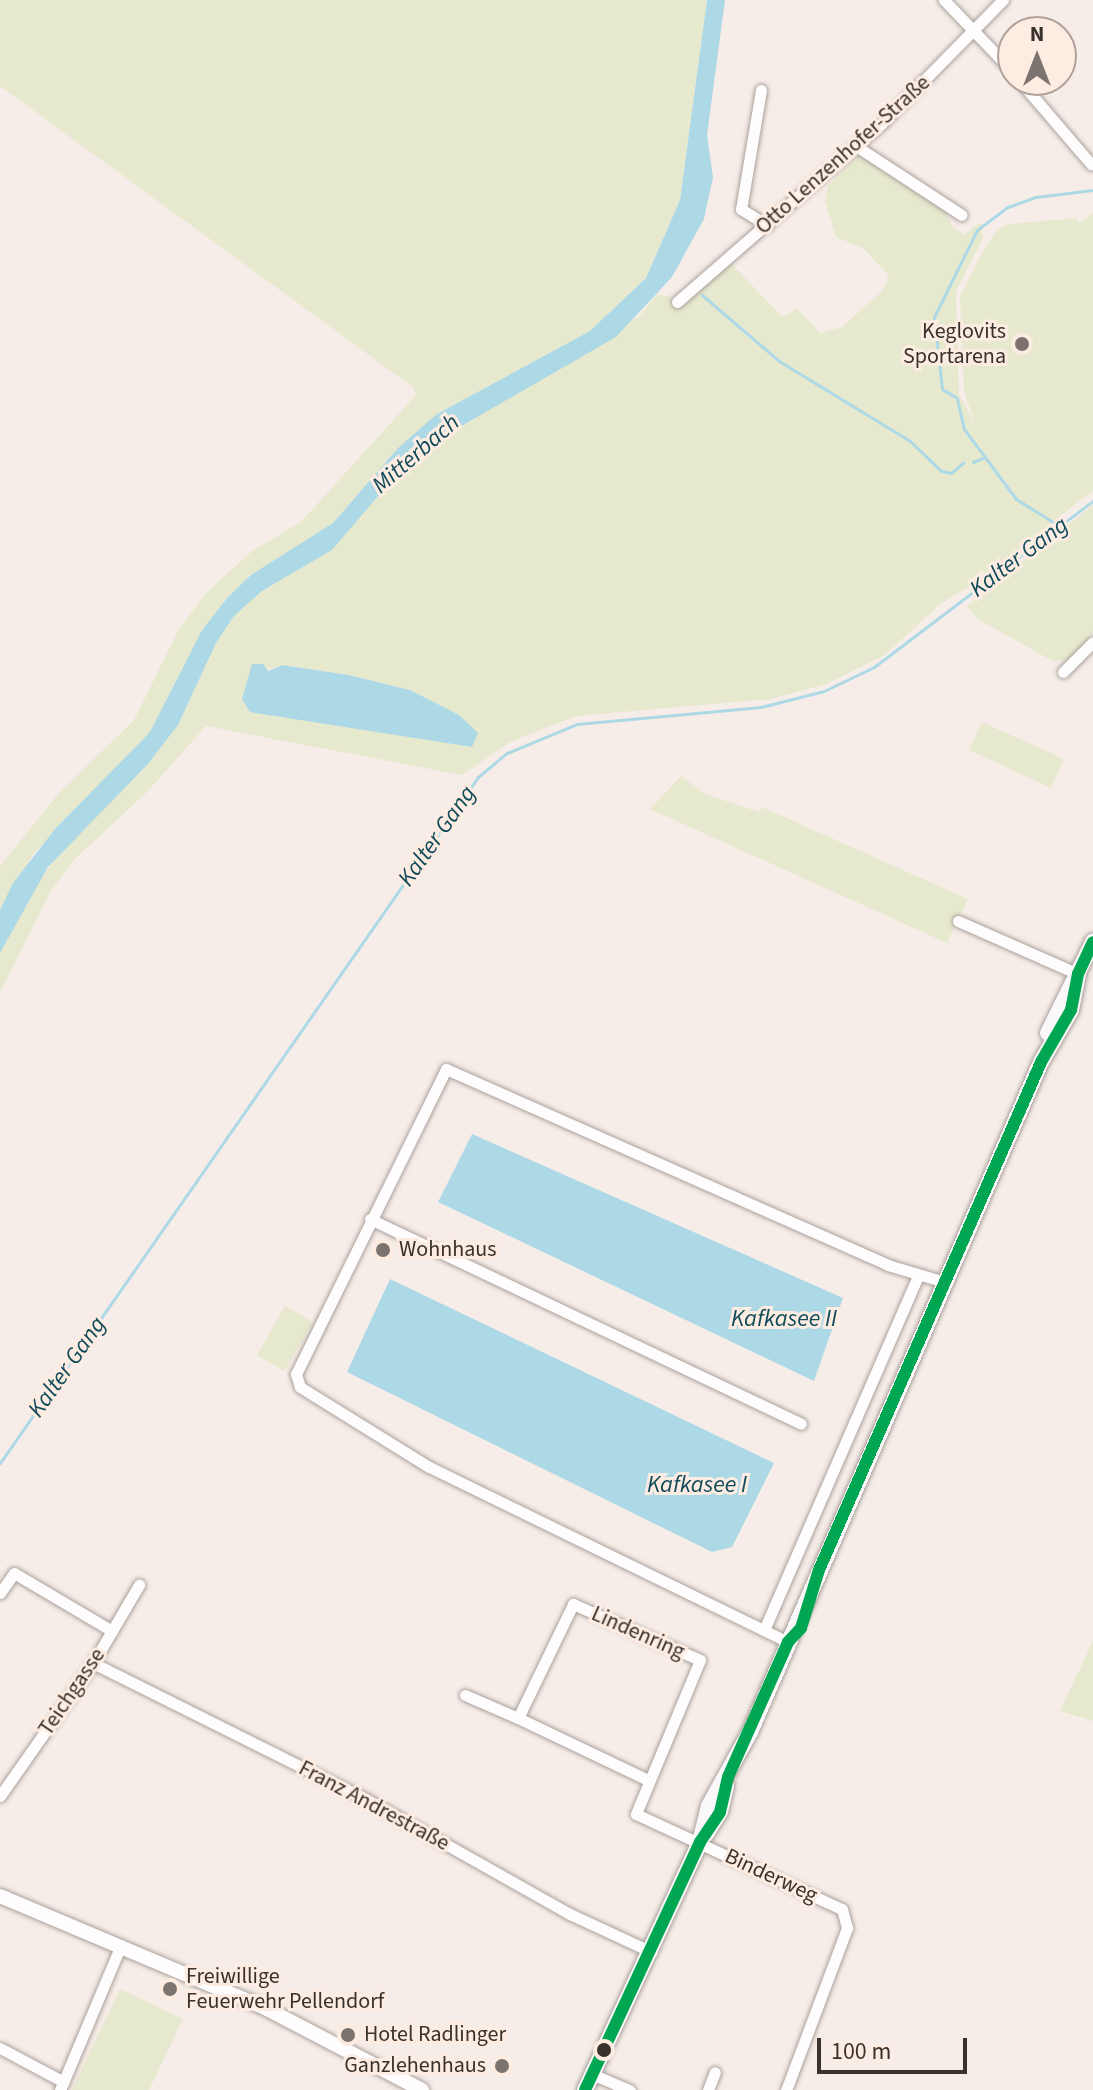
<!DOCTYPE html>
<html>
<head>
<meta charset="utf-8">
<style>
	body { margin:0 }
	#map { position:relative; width:1093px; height:2090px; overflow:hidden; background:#f7ede8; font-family:"Source Sans 3",sans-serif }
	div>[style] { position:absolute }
	.green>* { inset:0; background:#e7e9ce }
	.water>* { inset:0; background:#add9e7 }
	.stream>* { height:3px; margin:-1.5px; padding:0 1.5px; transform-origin:1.5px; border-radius:1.5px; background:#add9e7 }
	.roads { filter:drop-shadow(0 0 2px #aaa29d) drop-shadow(0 0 2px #aaa29d) }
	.minor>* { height:11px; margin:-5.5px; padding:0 5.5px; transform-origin:5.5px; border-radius:5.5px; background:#fefcfc }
	.tertiary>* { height:14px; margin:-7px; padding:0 7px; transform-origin:7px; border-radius:7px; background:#fefcfc }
	.secondary>* { height:16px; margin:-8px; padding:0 8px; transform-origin:8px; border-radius:8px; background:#faf8f9 }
	.bus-1>* { height:12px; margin:-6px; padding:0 6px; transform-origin:6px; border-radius:6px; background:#00a651 }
	.dots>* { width:22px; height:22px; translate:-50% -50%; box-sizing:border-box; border:4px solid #fdece2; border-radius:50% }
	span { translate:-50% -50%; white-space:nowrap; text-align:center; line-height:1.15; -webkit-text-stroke:6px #fdece2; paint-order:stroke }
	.street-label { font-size:22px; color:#39312c }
	.poi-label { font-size:22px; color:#39312c }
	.right { translate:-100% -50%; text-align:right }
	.left { translate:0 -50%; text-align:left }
	.water-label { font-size:24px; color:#104b5a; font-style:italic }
	.north { position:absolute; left:997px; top:16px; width:80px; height:80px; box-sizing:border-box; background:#fdece2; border:2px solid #afa199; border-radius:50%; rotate:0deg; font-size:22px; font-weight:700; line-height:32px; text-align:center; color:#39312c }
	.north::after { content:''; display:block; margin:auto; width:28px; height:36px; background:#7c736e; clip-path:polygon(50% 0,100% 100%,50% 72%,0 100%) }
	.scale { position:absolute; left:817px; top:2038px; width:150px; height:36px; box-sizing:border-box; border:4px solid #39312c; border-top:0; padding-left:10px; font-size:24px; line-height:28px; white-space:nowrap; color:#39312c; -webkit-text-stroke:6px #fdece2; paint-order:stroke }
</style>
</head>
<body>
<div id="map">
	<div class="green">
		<i style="clip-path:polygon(0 0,707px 0,680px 200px,646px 278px,590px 331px,437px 414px,398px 448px,333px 523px,251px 575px,228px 597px,202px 630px,150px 733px,34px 853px,0 910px,0 866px,58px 794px,134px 720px,179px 629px,205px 594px,252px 551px,301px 522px,416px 395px,414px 388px,0 86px)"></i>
		<i style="clip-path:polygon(evenodd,861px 152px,945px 210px,952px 226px,964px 235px,981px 222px,983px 238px,956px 292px,959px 395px,975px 423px,964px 392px,960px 296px,982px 253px,997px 230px,1008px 224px,1076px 218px,1079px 223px,1093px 213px,1093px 490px,981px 579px,939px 605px,885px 655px,827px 684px,771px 699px,576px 716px,512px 741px,462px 775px,206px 726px,147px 792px,75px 859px,51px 891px,0 993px,0 953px,26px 899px,68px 842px,148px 764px,178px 725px,216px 643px,234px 616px,262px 591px,332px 550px,391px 481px,432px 443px,643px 313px,656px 294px,686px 300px,729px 261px,782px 317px,797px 309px,820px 333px,842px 327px,882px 291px,889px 276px,863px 248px,836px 237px,825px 201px,828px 186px,861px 152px,282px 665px,349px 675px,410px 690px,247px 675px,282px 665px)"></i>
		<i style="clip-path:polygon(1093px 505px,1093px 632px,1072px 657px,1054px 662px,978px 619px,967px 606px)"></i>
		<i style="clip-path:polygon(982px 722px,1064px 759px,1051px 788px,969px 750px)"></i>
		<i style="clip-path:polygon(681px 776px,705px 794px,759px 812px,762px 807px,968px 899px,947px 943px,650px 809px)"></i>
		<i style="clip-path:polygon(285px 1306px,313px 1322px,284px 1371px,257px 1355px)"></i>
		<i style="clip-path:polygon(1093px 1641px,1093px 1721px,1060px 1711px)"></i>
		<i style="clip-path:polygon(120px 1989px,183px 2019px,149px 2090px,72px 2090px)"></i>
	</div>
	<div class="water">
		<i style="clip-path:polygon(707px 0,725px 0,707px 135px,713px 177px,704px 219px,672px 277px,616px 337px,432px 443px,391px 481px,332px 550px,262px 591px,234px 616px,216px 643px,178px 725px,148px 764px,48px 867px,0 953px,0 910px,13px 883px,55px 829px,150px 732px,202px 630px,228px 597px,251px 575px,333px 523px,398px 448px,437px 414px,590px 331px,646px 278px,680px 200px)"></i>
		<i style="clip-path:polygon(252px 664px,263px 664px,268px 671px,282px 665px,349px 675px,410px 690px,459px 715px,478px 733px,472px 747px,250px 712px,242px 699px)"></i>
		<i style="clip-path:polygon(472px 1134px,843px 1298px,814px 1381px,438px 1202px)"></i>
		<i style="clip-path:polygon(390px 1279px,774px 1463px,732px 1547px,712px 1552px,347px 1372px)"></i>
	</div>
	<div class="stream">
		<i style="left:702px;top:295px;width:101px;rotate:40.6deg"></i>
		<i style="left:779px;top:361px;width:153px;rotate:31.4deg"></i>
		<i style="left:910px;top:441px;width:43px;rotate:44.1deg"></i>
		<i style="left:941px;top:471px;width:10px;rotate:11deg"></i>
		<i style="left:951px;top:473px;width:16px;rotate:-40deg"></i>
		<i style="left:973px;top:462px;width:11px;rotate:-22deg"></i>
		<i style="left:1061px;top:527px;width:53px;rotate:-148.1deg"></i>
		<i style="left:1016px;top:499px;width:87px;rotate:-126.6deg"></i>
		<i style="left:964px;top:429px;width:32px;rotate:-103deg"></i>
		<i style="left:957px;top:398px;width:17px;rotate:-149deg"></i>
		<i style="left:942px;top:389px;width:72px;rotate:-96.3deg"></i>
		<i style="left:934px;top:317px;width:97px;rotate:-63.7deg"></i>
		<i style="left:977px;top:230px;width:39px;rotate:-37deg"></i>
		<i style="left:1008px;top:207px;width:30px;rotate:-20deg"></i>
		<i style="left:1036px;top:197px;width:57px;rotate:-7deg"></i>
		<i style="left:0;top:1463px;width:836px;rotate:-55.13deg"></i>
		<i style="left:478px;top:777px;width:38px;rotate:-40deg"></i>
		<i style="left:507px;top:753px;width:76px;rotate:-22.5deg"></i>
		<i style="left:577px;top:724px;width:185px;rotate:-5.3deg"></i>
		<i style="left:761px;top:707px;width:65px;rotate:-14.3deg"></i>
		<i style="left:824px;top:691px;width:55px;rotate:-25.6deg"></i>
		<i style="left:874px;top:667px;width:275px;rotate:-37.2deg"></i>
	</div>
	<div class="roads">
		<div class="minor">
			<i style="left:944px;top:0;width:100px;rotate:46.2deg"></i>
			<i style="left:1019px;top:80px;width:111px;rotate:49.4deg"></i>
			<i style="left:761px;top:90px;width:121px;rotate:99.5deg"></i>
			<i style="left:741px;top:209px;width:31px;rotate:32deg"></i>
			<i style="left:856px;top:146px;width:126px;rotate:33.1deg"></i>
			<i style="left:677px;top:302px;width:271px;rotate:-41.1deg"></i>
			<i style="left:881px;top:124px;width:174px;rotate:-45.5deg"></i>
			<i style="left:1063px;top:672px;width:42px;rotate:-45deg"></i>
			<i style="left:958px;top:921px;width:131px;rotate:23.8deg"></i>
			<i style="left:370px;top:1219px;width:477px;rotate:25.4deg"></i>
			<i style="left:0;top:1593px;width:24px;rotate:-55deg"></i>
			<i style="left:14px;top:1573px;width:114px;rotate:30.6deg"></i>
			<i style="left:764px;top:1630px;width:386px;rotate:-66.5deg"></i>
			<i style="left:788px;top:1642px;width:399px;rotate:-154deg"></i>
			<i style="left:429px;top:1467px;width:152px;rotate:-148.2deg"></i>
			<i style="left:300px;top:1387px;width:14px;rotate:-107deg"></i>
			<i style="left:296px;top:1374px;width:340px;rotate:-63.8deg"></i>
			<i style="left:446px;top:1069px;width:484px;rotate:23.9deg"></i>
			<i style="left:888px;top:1265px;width:59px;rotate:16.6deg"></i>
			<i style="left:93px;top:1663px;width:301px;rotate:26.5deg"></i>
			<i style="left:362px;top:1797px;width:239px;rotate:29.4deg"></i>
			<i style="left:570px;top:1914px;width:90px;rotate:24.9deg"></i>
			<i style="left:465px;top:1695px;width:58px;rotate:23.5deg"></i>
			<i style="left:648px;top:1780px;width:144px;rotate:-154.5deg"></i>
			<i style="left:518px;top:1718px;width:127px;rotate:-64.2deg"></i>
			<i style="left:573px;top:1604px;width:139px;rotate:23.8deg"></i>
			<i style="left:700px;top:1660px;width:167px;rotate:112.6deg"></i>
			<i style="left:636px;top:1814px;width:227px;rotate:24.8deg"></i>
			<i style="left:842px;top:1909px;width:20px;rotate:75deg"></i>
			<i style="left:847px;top:1928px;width:173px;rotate:110.6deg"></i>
			<i style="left:0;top:1796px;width:162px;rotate:-55deg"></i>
			<i style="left:93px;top:1663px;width:91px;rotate:-59.5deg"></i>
			<i style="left:0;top:2048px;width:72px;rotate:28deg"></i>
			<i style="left:594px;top:2075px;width:39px;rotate:23deg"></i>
			<i style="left:60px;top:2090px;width:155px;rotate:-67.2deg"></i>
			<i style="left:708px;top:2090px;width:19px;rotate:-69deg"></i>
		</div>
		<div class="tertiary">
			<i style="left:0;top:1896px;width:290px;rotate:22.9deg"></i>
			<i style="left:267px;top:2009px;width:175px;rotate:27.6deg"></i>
		</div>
		<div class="secondary">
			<i style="left:1048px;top:1033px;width:102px;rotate:-63.7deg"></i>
			<i style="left:706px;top:1834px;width:26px;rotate:-58deg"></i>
			<i style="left:720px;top:1812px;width:27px;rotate:-77deg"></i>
			<i style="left:585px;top:2090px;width:273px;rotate:-65.1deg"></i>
			<i style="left:700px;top:1842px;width:37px;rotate:-76deg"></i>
			<i style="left:709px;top:1806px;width:85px;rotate:-61deg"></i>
			<i style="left:750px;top:1732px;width:730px;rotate:-66.52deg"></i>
			<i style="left:1041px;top:1062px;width:60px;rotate:-60deg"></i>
			<i style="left:1071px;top:1010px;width:37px;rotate:-79deg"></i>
		</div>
	</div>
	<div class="bus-1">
		<i style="left:585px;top:2090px;width:273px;rotate:-65.1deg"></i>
		<i style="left:700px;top:1842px;width:36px;rotate:-56deg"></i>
		<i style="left:720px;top:1812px;width:36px;rotate:-77deg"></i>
		<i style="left:728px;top:1777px;width:148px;rotate:-66deg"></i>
		<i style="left:788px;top:1642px;width:19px;rotate:-47deg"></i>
		<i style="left:801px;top:1628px;width:61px;rotate:-72.8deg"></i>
		<i style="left:819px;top:1570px;width:554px;rotate:-66.39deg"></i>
		<i style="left:1041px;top:1062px;width:60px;rotate:-60deg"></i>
		<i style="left:1071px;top:1010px;width:37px;rotate:-79deg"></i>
		<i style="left:1078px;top:974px;width:35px;rotate:-65deg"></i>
	</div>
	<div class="dots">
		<i style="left:1022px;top:344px;background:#7c736e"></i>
		<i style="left:383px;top:1250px;background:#7c736e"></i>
		<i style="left:170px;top:1989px;background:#7c736e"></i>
		<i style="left:348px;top:2035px;background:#7c736e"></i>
		<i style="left:604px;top:2050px;background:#39312c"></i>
		<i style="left:502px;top:2066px;background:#7c736e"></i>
	</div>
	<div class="street-label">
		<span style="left:843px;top:155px;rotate:-42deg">Otto Lenzenhofer-Straße</span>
		<span style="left:638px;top:1633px;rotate:24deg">Lindenring</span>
		<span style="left:72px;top:1692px;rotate:-56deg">Teichgasse</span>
		<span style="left:374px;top:1806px;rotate:28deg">Franz Andrestraße</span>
		<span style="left:771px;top:1876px;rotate:25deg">Binderweg</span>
	</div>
	<div class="poi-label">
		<span class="right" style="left:1006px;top:344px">Keglovits<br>Sportarena</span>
		<span class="left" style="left:399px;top:1250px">Wohnhaus</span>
		<span class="left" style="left:186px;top:1989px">Freiwillige<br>Feuerwehr Pellendorf</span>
		<span class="left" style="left:364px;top:2035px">Hotel Radlinger</span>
		<span class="right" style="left:486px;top:2066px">Ganzlehenhaus</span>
	</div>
	<div class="water-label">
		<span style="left:416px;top:454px;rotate:-41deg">Mitterbach</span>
		<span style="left:1019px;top:557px;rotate:-37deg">Kalter Gang</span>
		<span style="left:437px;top:836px;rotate:-55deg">Kalter Gang</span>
		<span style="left:784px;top:1319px">Kafkasee II</span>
		<span style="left:67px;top:1367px;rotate:-55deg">Kalter Gang</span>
		<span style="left:697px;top:1485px">Kafkasee I</span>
	</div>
	<div class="north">N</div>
	<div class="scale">100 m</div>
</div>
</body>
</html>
